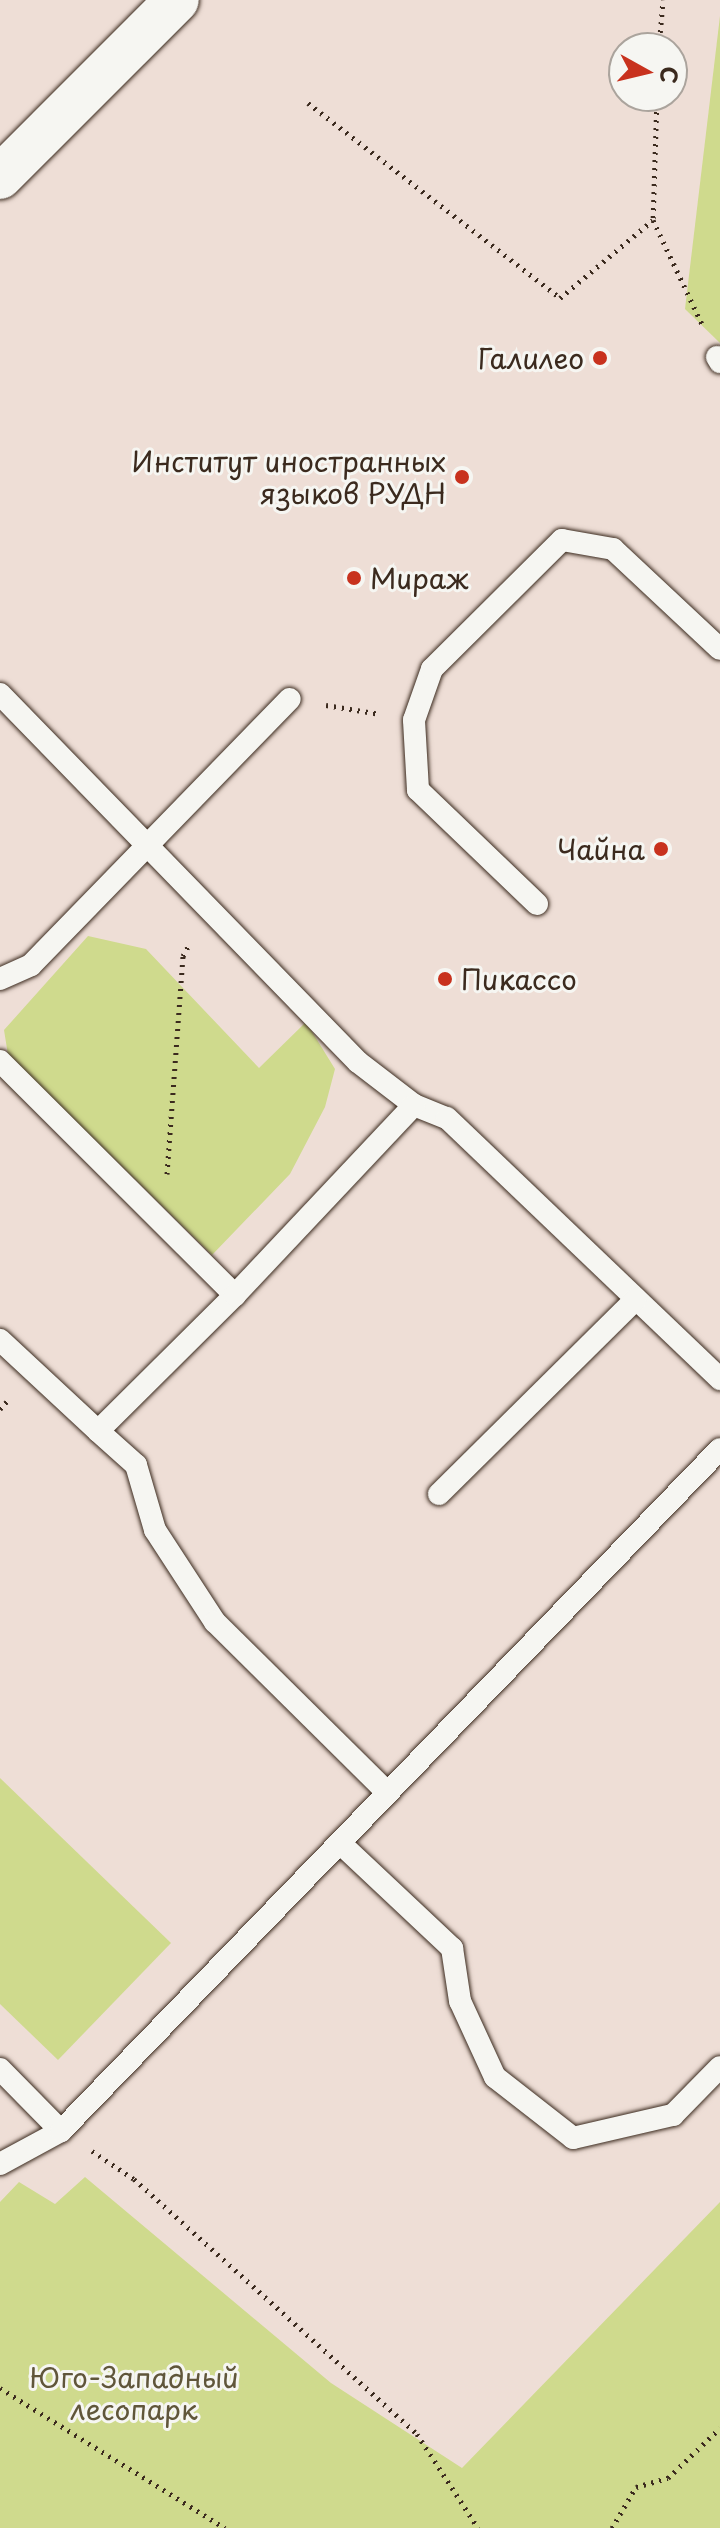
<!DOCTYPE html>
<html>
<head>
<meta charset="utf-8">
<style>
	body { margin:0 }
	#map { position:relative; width:720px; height:2528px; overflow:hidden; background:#eeded6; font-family:"Playpen Sans",sans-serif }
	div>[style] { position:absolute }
	.green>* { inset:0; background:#cfda8d }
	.path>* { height:5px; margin-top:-2.5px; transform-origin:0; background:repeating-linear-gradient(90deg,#3b2a1e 0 2px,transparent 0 8px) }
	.roads { filter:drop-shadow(0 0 2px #3b2a1e) drop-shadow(0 0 2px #3b2a1e) }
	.lane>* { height:22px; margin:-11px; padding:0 11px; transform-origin:11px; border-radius:11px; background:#f6f6f2 }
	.secondary>* { height:44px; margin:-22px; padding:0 22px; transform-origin:22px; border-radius:22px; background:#f6f6f2 }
	.dots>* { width:22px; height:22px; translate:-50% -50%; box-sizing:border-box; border:4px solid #f6f6f2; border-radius:50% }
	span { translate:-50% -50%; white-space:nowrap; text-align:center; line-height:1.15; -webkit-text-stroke:6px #f6f6f2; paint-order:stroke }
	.poi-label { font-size:28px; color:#3b2a1e }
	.right { translate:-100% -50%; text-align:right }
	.left { translate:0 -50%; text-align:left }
	.park-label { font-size:28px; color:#60563a }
	.north { position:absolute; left:608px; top:32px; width:80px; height:80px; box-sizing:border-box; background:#f6f6f2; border:2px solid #aba49d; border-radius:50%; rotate:98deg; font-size:22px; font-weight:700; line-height:32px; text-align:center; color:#3b2a1e }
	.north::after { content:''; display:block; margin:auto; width:28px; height:36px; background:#c8321e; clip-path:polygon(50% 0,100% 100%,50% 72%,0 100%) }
</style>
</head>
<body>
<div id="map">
	<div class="green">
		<i style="clip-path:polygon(720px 16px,720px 343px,685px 309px)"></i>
		<i style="clip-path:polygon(88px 936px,146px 949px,259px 1068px,306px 1022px,335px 1069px,325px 1107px,290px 1174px,212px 1255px,8px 1055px,4px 1030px)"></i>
		<i style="clip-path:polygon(0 1778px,171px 1943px,58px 2060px,0 2004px)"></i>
		<i style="clip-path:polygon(85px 2177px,331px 2383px,462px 2468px,720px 2202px,720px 2528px,0 2528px,0 2202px,19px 2182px,55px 2204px)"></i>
	</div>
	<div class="path">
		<i style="left:659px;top:48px;width:48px;rotate:-85.2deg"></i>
		<i style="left:657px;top:96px;width:124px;rotate:91.8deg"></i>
		<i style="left:653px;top:220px;width:115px;rotate:64.8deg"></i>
		<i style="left:308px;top:103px;width:319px;rotate:37.7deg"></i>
		<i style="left:560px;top:298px;width:121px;rotate:-40deg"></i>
		<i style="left:326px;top:705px;width:55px;rotate:9.5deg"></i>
		<i style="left:167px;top:1174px;width:219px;rotate:-85.8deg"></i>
		<i style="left:183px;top:956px;width:15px;rotate:-62deg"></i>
		<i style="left:0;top:1409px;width:15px;rotate:-48deg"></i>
		<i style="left:92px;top:2151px;width:50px;rotate:33.7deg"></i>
		<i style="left:134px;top:2179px;width:381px;rotate:42deg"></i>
		<i style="left:417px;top:2434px;width:112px;rotate:57deg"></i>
		<i style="left:0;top:2388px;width:265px;rotate:31.9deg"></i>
		<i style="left:612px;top:2528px;width:48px;rotate:-59.7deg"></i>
		<i style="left:636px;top:2487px;width:33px;rotate:-16deg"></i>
		<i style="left:668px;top:2478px;width:72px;rotate:-43.9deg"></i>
	</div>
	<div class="roads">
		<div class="lane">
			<i style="left:717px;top:357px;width:6px;rotate:59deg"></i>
			<i style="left:0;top:694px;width:513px;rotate:45.79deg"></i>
			<i style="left:358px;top:1062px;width:71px;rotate:37.5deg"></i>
			<i style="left:414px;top:1105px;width:35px;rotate:22deg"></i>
			<i style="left:447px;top:1118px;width:378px;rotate:43.7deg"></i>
			<i style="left:537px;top:904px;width:165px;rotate:-136.2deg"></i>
			<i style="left:418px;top:790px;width:70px;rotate:-93.3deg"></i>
			<i style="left:414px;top:720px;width:54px;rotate:-70.6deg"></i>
			<i style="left:432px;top:669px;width:183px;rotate:-44.8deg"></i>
			<i style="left:562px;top:540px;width:52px;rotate:10deg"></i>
			<i style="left:613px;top:549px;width:146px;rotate:43.1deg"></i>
			<i style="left:0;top:979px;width:34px;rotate:-24deg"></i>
			<i style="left:31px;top:965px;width:371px;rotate:-45.8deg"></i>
			<i style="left:0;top:1061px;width:332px;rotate:44.9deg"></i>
			<i style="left:235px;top:1295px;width:193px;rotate:135.2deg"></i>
			<i style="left:98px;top:1431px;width:134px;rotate:-137.1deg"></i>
			<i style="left:235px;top:1295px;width:261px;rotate:-46.7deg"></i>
			<i style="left:98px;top:1431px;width:51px;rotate:41.8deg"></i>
			<i style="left:136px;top:1465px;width:68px;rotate:73.7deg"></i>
			<i style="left:155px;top:1530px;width:110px;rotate:56.9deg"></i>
			<i style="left:215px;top:1622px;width:243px;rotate:44.7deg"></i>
			<i style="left:439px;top:1494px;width:277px;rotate:-44.7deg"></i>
			<i style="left:340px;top:1843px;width:154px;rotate:43.2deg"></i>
			<i style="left:452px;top:1948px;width:54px;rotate:81.4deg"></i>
			<i style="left:460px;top:2001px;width:84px;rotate:65.3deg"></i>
			<i style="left:495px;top:2077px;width:99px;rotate:38deg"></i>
			<i style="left:573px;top:2138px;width:103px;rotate:-13deg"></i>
			<i style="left:673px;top:2115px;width:67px;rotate:-45.6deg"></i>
			<i style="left:0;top:2069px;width:87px;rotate:45.5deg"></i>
			<i style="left:0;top:2164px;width:69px;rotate:-28.4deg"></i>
			<i style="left:61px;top:2131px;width:948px;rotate:-45.98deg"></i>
		</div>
		<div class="secondary">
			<i style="left:0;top:177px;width:250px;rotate:-45deg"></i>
		</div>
	</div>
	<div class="dots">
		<i style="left:600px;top:358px;background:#c8321e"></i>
		<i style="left:462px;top:477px;background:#c8321e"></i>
		<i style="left:354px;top:578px;background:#c8321e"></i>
		<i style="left:661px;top:849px;background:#c8321e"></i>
		<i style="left:445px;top:979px;background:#c8321e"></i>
	</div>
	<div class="poi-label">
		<span class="right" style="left:584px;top:358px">Галилео</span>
		<span class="right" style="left:446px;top:477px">Институт иностранных<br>языков РУДН</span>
		<span class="left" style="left:370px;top:578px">Мираж</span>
		<span class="right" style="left:645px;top:849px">Чайна</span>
		<span class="left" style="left:461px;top:979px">Пикассо</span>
	</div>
	<div class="park-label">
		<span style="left:134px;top:2393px">Юго-Западный<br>лесопарк</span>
	</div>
	<div class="north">С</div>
</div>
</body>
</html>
